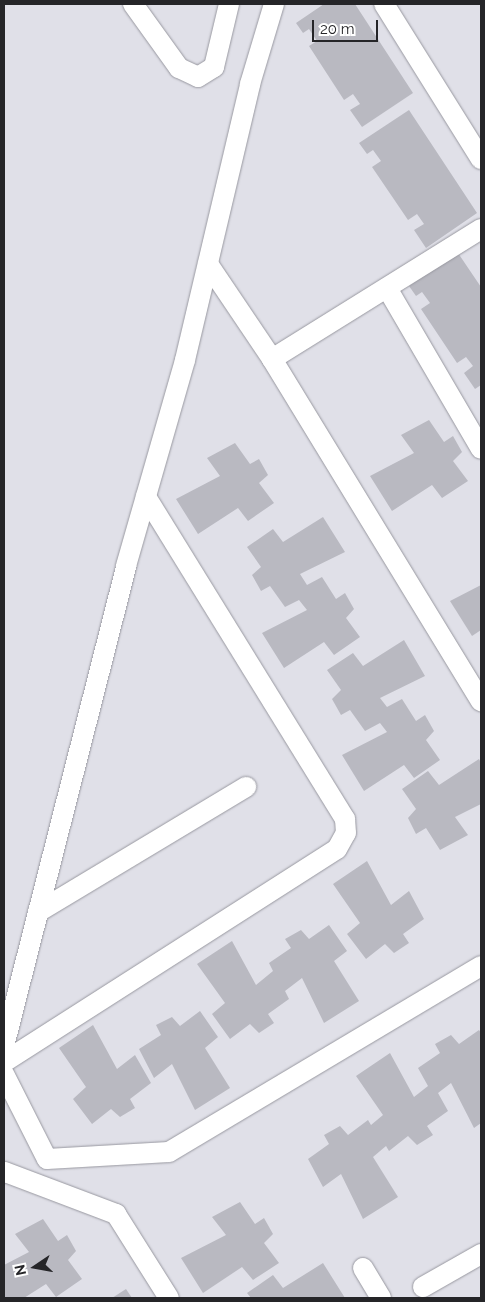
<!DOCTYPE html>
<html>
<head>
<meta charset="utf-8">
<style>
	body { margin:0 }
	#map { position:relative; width:485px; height:1302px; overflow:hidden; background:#e0e0e8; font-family:Raleway,sans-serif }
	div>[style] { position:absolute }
	.building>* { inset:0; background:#b9b9c1 }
	.roads { filter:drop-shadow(0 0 1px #9898a0) drop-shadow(0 0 1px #9898a0) }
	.street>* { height:20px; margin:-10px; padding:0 10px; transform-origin:10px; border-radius:10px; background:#fff }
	span { translate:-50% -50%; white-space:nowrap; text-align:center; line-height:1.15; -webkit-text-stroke:5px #fff; paint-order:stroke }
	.frame { position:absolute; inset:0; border:5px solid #252528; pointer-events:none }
	.north { position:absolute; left:10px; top:1242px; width:50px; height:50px; -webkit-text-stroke:4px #fff; paint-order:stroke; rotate:258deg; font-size:14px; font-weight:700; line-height:20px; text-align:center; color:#252528 }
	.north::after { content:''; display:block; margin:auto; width:18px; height:22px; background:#252528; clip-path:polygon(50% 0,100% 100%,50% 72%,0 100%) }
	.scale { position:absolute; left:312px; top:20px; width:66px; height:22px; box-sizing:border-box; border:2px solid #252528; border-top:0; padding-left:6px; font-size:15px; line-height:18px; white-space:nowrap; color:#252528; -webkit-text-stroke:4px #fff; paint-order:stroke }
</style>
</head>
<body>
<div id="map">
	<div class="building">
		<i style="clip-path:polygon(324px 4px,355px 4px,413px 93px,362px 127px,350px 110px,360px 104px,353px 94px,344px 100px,309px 46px,317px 41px,309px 29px,303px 33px,296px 23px)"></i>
		<i style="clip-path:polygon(409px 110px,477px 213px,426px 248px,414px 230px,424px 224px,417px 214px,408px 220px,372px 167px,381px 161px,373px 150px,367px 154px,359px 143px)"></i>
		<i style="clip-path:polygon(458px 253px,481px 287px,481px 385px,475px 389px,464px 373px,473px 366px,466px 357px,457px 363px,421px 309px,430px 303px,422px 292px,416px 296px,409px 286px)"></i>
		<i style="clip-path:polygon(429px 420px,444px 442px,453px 436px,462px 452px,453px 461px,468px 481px,442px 498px,432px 485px,392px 511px,370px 476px,414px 453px,401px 435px)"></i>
		<i style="clip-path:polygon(235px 443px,250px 464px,259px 459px,268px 475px,259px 483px,274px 503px,248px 521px,238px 508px,198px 534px,176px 499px,220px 476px,207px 458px)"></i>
		<i style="clip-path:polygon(323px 517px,345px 552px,300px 574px,307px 585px,322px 577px,336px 599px,345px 593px,354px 609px,346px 618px,360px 637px,334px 655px,324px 642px,284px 668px,262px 633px,307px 610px,299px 600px,285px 607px,270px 586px,261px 591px,252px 575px,261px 567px,247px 547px,273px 529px,283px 542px)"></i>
		<i style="clip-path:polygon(481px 585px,481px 630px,472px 636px,450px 601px)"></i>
		<i style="clip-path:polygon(404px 640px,425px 676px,380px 698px,387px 707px,402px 699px,416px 721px,425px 715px,434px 731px,426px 740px,440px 760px,414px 778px,404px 765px,364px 791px,342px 755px,387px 732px,380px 723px,365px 731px,350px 710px,341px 715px,332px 699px,341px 690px,327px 670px,353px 653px,363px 666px)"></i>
		<i style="clip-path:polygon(479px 759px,481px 763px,481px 804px,455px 817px,468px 835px,440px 850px,426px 828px,416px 834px,408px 818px,416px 809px,402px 789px,428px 771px,439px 785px)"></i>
		<i style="clip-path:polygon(367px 861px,391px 905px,409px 891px,424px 919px,403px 934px,409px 943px,394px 953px,385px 944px,366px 959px,347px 934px,360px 923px,333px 884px)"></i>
		<i style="clip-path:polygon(329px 925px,347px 951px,334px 961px,359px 1001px,324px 1023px,302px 978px,285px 991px,289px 999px,268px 1014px,274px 1023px,259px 1033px,250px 1024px,230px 1039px,212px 1014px,225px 1003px,197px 964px,232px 941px,256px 985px,273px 971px,269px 963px,291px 948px,285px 939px,301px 930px,309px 939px)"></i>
		<i style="clip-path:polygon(200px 1011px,218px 1037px,205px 1048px,230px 1088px,195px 1110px,172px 1064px,154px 1078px,139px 1049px,161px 1035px,156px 1025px,172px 1017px,180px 1026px)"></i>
		<i style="clip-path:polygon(93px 1025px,117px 1069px,135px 1055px,151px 1083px,130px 1099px,135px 1108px,120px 1117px,111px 1109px,92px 1124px,73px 1099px,86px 1087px,59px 1048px)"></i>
		<i style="clip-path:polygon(479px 1030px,481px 1033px,481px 1123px,474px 1128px,451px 1083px,438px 1093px,448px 1111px,427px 1126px,433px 1135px,417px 1145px,408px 1136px,389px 1151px,386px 1146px,373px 1157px,398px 1197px,363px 1219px,341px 1174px,323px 1187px,308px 1159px,329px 1144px,324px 1135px,340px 1126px,348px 1135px,368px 1120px,371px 1125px,383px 1115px,356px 1076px,390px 1053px,414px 1097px,428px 1086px,418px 1068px,440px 1053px,435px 1044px,451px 1035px,459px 1044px)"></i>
		<i style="clip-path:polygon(240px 1202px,255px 1224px,264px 1218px,273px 1234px,264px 1243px,279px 1263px,253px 1280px,242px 1267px,203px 1293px,181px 1258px,226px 1235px,212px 1217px)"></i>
		<i style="clip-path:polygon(43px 1219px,58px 1241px,67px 1235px,76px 1251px,68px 1260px,82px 1279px,56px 1297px,46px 1284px,24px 1298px,4px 1298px,4px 1265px,29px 1252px,15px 1234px)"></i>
		<i style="clip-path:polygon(323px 1263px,345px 1298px,251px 1298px,247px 1293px,273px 1275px,283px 1288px)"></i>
		<i style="clip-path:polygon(126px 1289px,132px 1298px,112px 1298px)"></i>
	</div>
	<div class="roads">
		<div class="street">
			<i style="left:133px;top:4px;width:79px;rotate:54.3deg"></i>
			<i style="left:179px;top:68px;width:21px;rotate:25deg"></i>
			<i style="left:198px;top:77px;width:19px;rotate:-32deg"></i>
			<i style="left:214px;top:67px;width:65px;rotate:-76.6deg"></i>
			<i style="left:384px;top:4px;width:183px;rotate:58deg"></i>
			<i style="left:208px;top:264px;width:115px;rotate:56deg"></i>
			<i style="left:272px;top:359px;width:401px;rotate:58.6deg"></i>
			<i style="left:387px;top:288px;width:186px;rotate:59.7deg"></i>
			<i style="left:272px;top:359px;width:246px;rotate:-31.9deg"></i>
			<i style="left:38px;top:912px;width:243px;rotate:-31deg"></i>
			<i style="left:4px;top:1046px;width:495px;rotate:-75.7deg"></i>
			<i style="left:126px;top:566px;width:214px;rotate:-74deg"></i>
			<i style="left:185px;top:360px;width:284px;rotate:-76.7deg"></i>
			<i style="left:250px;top:84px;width:84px;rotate:-73.3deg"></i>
			<i style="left:4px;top:1062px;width:395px;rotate:-32.6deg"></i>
			<i style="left:337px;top:849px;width:18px;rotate:-61deg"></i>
			<i style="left:346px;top:833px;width:14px;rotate:-94deg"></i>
			<i style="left:345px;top:819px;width:379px;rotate:-121.7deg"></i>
			<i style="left:4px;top:1074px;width:95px;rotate:63.2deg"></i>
			<i style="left:47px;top:1159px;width:122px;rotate:-3.3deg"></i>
			<i style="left:169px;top:1152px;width:363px;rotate:-30.8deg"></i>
			<i style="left:4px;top:1173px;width:1px;rotate:-45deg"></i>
			<i style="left:5px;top:1172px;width:119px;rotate:20.7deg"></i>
			<i style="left:116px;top:1214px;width:99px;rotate:57.8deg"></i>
			<i style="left:363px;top:1268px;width:35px;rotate:59deg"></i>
			<i style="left:423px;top:1287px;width:67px;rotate:-29.6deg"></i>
		</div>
	</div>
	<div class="frame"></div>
	<div class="north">N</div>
	<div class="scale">20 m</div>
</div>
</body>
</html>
